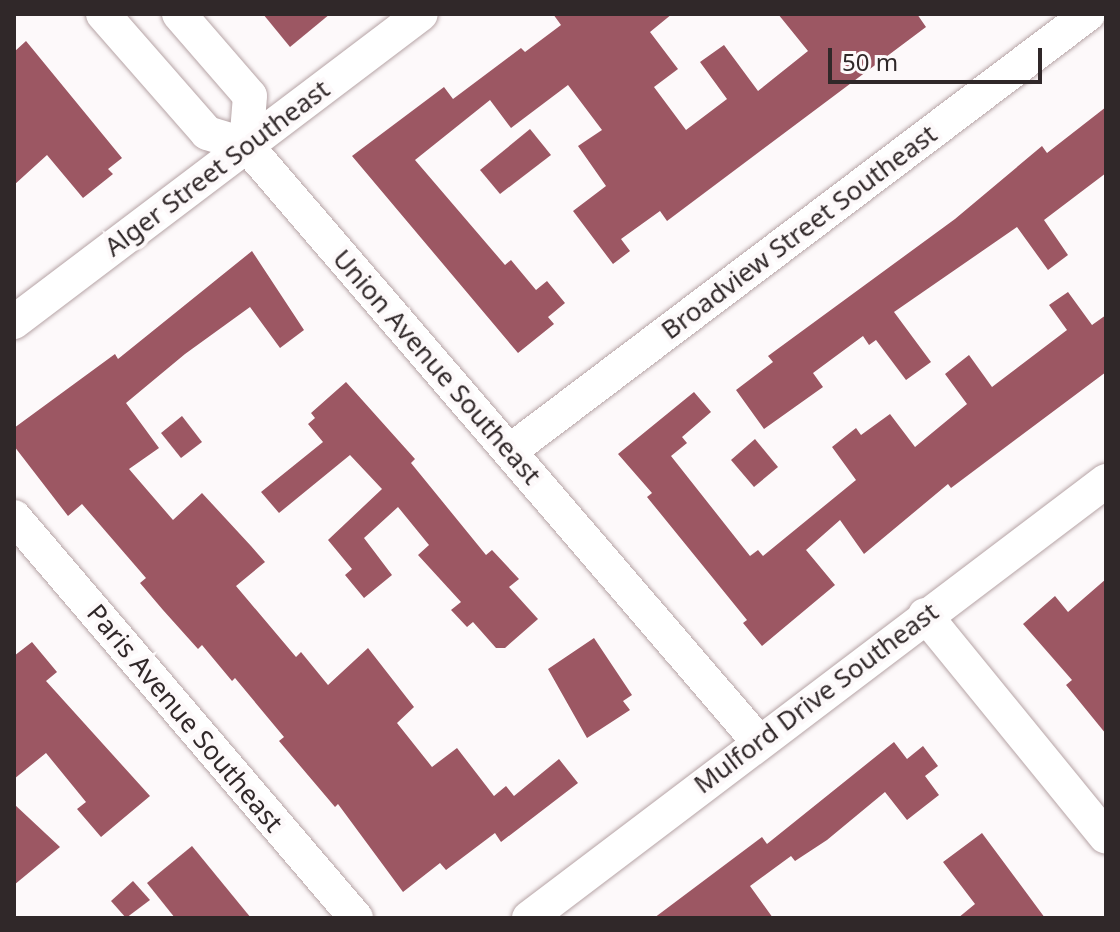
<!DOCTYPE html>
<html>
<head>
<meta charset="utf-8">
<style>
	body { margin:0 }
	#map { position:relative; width:1120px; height:932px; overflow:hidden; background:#fdf9fa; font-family:"Noto Sans",sans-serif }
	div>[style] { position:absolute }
	.building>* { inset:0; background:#9c5763 }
	.roads { filter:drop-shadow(0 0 2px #b6a4a6) drop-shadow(0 0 2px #b6a4a6) }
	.street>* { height:34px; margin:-17px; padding:0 17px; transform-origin:17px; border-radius:17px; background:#fff }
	span { translate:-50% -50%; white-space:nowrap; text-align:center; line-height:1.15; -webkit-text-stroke:8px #fdf9fa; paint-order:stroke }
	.street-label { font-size:26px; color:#302829 }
	.frame { position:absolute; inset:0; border:16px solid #302829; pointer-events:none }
	.scale { position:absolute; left:828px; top:48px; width:214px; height:36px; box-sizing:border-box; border:4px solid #302829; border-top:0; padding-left:10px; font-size:24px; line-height:28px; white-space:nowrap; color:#302829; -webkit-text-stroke:6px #fdf9fa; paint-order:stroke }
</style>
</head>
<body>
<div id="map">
	<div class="building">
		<i style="clip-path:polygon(263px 14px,330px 14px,290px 47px)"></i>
		<i style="clip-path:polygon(553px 14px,672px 14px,650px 32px,678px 69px,654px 87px,686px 130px,727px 99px,700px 62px,724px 45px,758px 91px,808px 51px,778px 14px,917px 14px,926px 27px,667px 221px,660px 211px,621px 239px,630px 251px,613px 264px,573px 211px,606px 186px,578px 146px,602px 130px,568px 85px,511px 128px,490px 100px,415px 160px,505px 265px,511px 260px,536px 290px,547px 281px,565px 303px,548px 317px,554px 324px,518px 353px,352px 156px,444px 87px,453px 99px,521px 48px,525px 52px,561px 25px)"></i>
		<i style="clip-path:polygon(26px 41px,122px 158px,108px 169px,113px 174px,83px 198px,47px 155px,14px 185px,14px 52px)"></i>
		<i style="clip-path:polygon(1106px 107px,1106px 173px,1044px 220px,1068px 255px,1048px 270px,1017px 227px,894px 312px,931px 362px,906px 380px,876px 340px,869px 345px,863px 336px,813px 373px,823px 387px,764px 429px,736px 390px,773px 362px,768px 356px,955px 219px,1042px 146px,1047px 153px)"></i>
		<i style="clip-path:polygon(530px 129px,551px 155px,500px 194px,480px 170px)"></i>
		<i style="clip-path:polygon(252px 251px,304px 330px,280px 348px,250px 307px,185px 354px,126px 403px,159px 448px,129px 469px,173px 520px,202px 493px,251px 546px,265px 562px,236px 586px,296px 657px,301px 652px,328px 685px,368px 648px,414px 707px,397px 723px,432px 767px,457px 748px,494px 796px,506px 786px,514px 796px,559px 759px,578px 783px,501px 842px,495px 833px,446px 870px,440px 863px,403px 892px,338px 804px,335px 807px,279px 741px,284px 737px,235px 678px,232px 681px,202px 645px,198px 649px,163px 610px,140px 583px,146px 578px,82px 504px,68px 516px,14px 446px,14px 428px,115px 354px,118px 359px)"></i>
		<i style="clip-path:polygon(1068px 292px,1092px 325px,1106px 315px,1106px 372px,951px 488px,948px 484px,864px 554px,840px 520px,806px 550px,835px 585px,762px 646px,743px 623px,747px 620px,647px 497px,652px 493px,618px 454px,694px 392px,711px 412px,682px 437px,687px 443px,671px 456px,750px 556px,758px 550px,763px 556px,856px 480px,832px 447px,856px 428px,861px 435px,890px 414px,915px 447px,967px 404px,945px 374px,969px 355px,992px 387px,1067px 330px,1049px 305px)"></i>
		<i style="clip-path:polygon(346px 382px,415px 459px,411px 463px,486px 555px,492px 550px,519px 579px,509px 587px,538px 619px,505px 648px,496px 648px,473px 622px,467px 627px,451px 610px,461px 602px,418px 555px,429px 545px,398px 507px,364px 538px,392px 575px,364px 598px,345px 575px,352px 569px,328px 540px,382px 489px,350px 455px,279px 513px,261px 492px,323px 442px,308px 424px,315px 418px,311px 413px)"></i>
		<i style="clip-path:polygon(182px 416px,202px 442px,181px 458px,161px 433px)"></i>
		<i style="clip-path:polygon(755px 439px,778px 467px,754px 487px,731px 460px)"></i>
		<i style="clip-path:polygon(1106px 579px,1106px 734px,1066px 685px,1072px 680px,1023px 624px,1055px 596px,1068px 612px)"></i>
		<i style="clip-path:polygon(594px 638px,632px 695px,623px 701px,630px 710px,587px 738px,548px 669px)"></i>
		<i style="clip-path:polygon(32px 642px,57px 672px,46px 681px,150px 796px,101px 837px,77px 809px,86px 802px,46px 753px,14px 779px,14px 656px)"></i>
		<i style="clip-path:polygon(894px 742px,907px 759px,923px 746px,938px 766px,925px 776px,939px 795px,907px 820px,885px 792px,827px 840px,795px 861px,791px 856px,750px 886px,773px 918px,654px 918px,762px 837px,767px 844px)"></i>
		<i style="clip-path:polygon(14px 804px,60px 847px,14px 885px)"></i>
		<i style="clip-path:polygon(982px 833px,1045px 918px,958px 918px,975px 904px,943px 862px)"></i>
		<i style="clip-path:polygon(192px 846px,251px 918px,175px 918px,147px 883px)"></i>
		<i style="clip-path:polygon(133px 881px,150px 900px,126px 918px,111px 901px)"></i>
	</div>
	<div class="roads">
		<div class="street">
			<i style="left:103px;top:14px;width:158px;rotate:48.8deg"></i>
			<i style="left:207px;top:133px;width:41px;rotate:17.1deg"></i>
			<i style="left:246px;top:145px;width:786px;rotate:49.34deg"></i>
			<i style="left:179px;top:14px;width:108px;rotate:49.1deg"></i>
			<i style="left:250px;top:96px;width:49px;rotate:94.7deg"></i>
			<i style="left:14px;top:322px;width:510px;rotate:-37.12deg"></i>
			<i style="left:510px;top:451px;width:725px;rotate:-37.09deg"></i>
			<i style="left:14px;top:517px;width:527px;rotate:49.54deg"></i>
			<i style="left:925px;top:615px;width:286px;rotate:50.8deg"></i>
			<i style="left:529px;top:918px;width:724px;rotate:-37.14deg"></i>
		</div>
	</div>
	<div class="street-label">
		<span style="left:217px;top:168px;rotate:-37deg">Alger Street Southeast</span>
		<span style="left:799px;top:232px;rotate:-37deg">Broadview Street Southeast</span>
		<span style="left:437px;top:367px;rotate:49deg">Union Avenue Southeast</span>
		<span style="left:816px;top:698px;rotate:-37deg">Mulford Drive Southeast</span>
		<span style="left:185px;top:718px;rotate:50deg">Paris Avenue Southeast</span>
	</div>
	<div class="frame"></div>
	<div class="scale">50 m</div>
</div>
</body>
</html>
